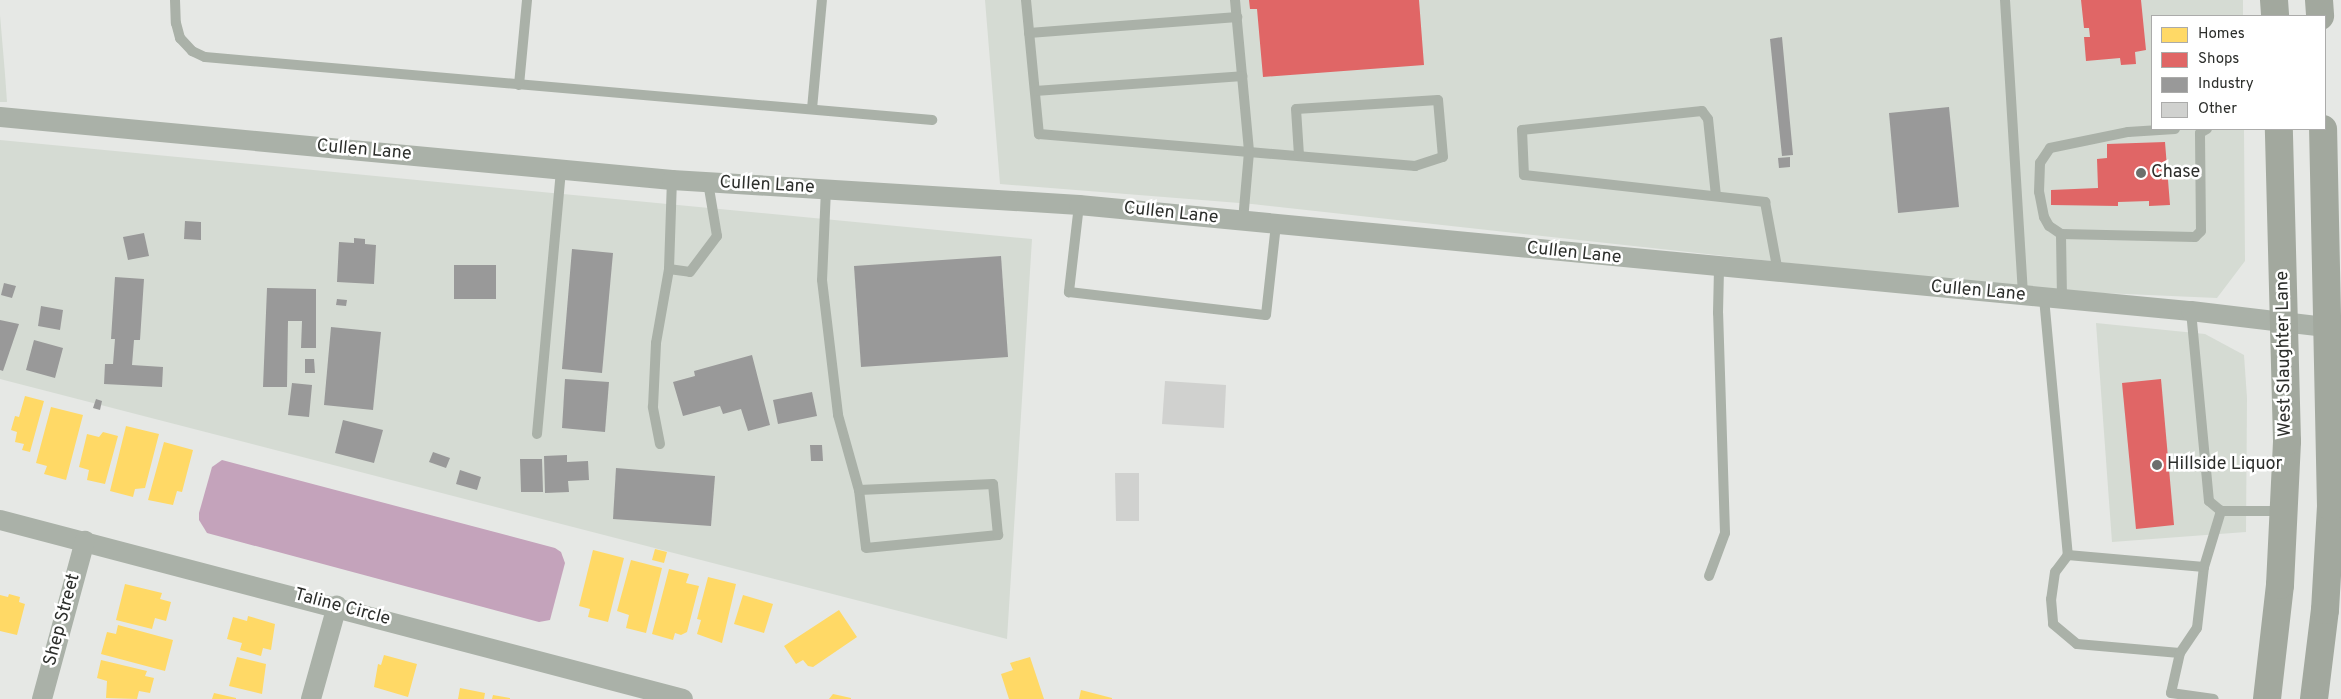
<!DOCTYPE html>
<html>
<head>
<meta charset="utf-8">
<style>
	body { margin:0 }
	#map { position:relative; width:2341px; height:699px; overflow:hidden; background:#e6e8e5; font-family:Overpass,sans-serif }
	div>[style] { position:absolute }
	.built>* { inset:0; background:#d5dbd3 }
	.water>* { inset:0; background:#c4a3bb }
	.homes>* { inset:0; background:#ffd966 }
	.shops>* { inset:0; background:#e06666 }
	.industry>* { inset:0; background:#999 }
	.building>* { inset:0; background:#d0d1cf }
	.service>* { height:10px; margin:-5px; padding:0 5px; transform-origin:5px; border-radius:5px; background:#aab1a8 }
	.minor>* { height:20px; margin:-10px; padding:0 10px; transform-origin:10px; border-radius:10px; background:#aab1a8 }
	.primary>* { height:28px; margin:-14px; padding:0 14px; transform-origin:14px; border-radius:14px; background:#a2a89e }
	.dots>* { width:14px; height:14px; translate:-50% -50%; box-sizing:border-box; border:2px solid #fff; border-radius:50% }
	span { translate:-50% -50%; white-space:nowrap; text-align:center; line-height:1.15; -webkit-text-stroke:5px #fff; paint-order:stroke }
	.street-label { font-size:18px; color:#2c2e2b }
	.poi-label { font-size:18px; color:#2c2e2b }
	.left { translate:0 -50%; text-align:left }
	.legend { position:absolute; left:2151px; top:15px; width:175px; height:115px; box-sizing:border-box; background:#fff; border:1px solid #ababaa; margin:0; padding:6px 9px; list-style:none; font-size:15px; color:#2c2e2b }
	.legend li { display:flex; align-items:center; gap:10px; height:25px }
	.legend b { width:25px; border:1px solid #ababaa }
</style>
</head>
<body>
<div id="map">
	<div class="built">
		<i style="clip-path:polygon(985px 0,2243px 0,2243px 16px,2152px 16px,2152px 129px,2244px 129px,2245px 261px,2217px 298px,2034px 290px,1252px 204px,1000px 184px)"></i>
		<i style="clip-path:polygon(0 15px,5px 74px,7px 102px,0 102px)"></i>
		<i style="clip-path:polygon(0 140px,1032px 239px,1007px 639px,0 379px)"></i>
		<i style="clip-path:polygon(2096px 323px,2205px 334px,2244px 355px,2247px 398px,2246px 532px,2112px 542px)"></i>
	</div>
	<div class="water">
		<i style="clip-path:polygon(222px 460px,555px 548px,561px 552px,565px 563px,550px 620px,539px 622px,207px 533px,199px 520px,199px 513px,212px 467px)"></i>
	</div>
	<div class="homes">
		<i style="clip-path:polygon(25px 396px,44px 401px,30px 452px,22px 450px,24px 444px,15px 442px,17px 432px,11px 430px,15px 416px,19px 417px)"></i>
		<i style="clip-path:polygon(51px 407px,83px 415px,66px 480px,44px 474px,47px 466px,36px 463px)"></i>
		<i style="clip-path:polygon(126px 426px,159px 434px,145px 488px,135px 489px,133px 497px,110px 491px)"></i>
		<i style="clip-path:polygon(103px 432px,118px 436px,105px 484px,87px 480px,89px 470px,79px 467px,87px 434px,99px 437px)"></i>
		<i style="clip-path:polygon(164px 442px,193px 450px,182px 492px,177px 491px,173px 505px,148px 500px)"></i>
		<i style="clip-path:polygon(655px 549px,667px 552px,664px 563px,652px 560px)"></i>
		<i style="clip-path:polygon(593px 550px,624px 558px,608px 622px,588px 617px,590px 609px,579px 606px)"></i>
		<i style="clip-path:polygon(631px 560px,662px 568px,646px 633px,626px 628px,629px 615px,617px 611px)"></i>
		<i style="clip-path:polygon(669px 569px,689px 574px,686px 583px,699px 586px,687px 632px,681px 635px,675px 633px,673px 640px,652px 634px)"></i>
		<i style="clip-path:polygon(708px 577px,736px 584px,722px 643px,697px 634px,701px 620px,697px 619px)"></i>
		<i style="clip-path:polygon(125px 584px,162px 593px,160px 599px,171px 602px,166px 621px,155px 618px,152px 629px,116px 620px)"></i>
		<i style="clip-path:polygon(9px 594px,20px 597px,19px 602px,25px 604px,17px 635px,0 631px,0 595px,8px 597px)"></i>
		<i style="clip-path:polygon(743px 595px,773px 604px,764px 633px,734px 624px)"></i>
		<i style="clip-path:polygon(839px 610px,857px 637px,813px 667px,808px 666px,803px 660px,796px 664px,784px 646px)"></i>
		<i style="clip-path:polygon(248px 616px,275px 624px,271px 650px,263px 648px,261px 656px,240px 650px,242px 643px,227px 639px,233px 617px,247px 621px)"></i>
		<i style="clip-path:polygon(118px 625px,173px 640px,165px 671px,101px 654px,107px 632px,116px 634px)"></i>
		<i style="clip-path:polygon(384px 655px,417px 664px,408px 697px,374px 687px,378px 664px,381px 665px)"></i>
		<i style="clip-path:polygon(237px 657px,266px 664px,262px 694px,229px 686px)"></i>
		<i style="clip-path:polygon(1030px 657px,1044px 699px,1009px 699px,1001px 674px,1013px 670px,1010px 663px)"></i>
		<i style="clip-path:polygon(101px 660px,147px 671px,145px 676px,154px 678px,150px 693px,139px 691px,137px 699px,106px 698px,107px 681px,97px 678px)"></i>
		<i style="clip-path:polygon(460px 688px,485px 693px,484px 699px,458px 699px)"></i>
		<i style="clip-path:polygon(1081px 690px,1112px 698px,1112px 699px,1079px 699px)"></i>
		<i style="clip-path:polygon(214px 693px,236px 698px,236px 699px,212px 699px)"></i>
		<i style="clip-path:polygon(833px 694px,851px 698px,851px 699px,829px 699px)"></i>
		<i style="clip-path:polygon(493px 695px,510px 698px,510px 699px,492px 699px)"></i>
	</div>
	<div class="shops">
		<i style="clip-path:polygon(1249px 0,1419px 0,1424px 65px,1263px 77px,1257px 9px,1250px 9px)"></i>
		<i style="clip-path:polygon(2081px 0,2141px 0,2146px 50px,2135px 52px,2136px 64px,2121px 65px,2120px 58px,2086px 61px,2084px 37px,2090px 37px,2089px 28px,2084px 28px)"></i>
		<i style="clip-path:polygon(2165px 142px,2170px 205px,2149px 206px,2149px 201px,2118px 202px,2118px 206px,2051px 205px,2051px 190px,2098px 188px,2097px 159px,2107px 158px,2107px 144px)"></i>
		<i style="clip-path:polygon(2161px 379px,2174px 525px,2136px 529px,2122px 383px)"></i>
	</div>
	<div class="industry">
		<i style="clip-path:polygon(1782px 37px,1793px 155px,1782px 156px,1770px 39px)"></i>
		<i style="clip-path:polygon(1949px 107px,1959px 207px,1898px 213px,1889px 113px)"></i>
		<i style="clip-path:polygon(1790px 157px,1790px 167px,1779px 168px,1778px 158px)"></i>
		<i style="clip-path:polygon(185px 221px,201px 222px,201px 240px,184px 239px)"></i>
		<i style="clip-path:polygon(144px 233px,149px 256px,128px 260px,123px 237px)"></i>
		<i style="clip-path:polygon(354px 238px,365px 239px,365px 244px,376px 245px,374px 284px,337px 282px,339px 242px,354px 243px)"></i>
		<i style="clip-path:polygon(572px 249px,613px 253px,602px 373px,562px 369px)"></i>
		<i style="clip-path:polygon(1001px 256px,1008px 357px,861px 367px,854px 266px)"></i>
		<i style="clip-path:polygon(454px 265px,496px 265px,496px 299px,454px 299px)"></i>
		<i style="clip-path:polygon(115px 277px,144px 279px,140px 340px,134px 340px,132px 365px,163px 367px,162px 387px,104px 384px,105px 364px,113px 364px,115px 339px,111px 339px)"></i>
		<i style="clip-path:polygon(4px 283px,16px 286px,12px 298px,1px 295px)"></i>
		<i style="clip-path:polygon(267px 288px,316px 289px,316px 348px,301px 348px,302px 321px,288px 321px,287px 387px,263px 387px)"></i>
		<i style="clip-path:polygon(337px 299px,347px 300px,346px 306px,336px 305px)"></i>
		<i style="clip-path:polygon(41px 306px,63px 310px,60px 330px,38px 326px)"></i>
		<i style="clip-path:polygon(0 320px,19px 324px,3px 371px,0 370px)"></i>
		<i style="clip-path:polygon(331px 327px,381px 332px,373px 410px,324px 405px)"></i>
		<i style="clip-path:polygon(34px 340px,63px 348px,55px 378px,26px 370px)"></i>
		<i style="clip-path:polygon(752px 355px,770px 425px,748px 431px,741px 409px,723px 414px,720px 406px,683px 416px,673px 382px,695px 376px,694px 371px)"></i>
		<i style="clip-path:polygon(305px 359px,314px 359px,315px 373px,305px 373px)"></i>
		<i style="clip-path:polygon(565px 379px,609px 382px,605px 432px,562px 428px)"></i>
		<i style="clip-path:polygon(292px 383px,312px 385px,309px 417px,288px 415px)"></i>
		<i style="clip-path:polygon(812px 392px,817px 416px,778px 424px,773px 400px)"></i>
		<i style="clip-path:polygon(96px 399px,102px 401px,100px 410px,93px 408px)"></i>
		<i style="clip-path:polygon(343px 420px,383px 430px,374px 463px,335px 453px)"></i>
		<i style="clip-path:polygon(810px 445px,822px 445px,823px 461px,811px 461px)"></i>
		<i style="clip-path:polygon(433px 452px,450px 458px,446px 468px,429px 462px)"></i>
		<i style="clip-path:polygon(567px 455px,567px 462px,588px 461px,589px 480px,568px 481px,569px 492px,545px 493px,544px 456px)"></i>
		<i style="clip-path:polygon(520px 459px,542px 459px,543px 492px,521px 492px)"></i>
		<i style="clip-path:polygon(616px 468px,715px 476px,711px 526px,613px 519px)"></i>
		<i style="clip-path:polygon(460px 470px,481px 477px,477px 490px,456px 484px)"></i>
	</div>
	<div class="building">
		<i style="clip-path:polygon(1165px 381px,1226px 385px,1224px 428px,1162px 424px)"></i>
		<i style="clip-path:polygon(1115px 473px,1139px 473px,1139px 521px,1116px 521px)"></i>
	</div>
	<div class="service">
		<i style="left:175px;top:0;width:23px;rotate:88deg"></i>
		<i style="left:176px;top:23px;width:16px;rotate:75deg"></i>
		<i style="left:180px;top:38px;width:18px;rotate:47deg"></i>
		<i style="left:192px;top:51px;width:14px;rotate:25deg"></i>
		<i style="left:205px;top:57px;width:730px;rotate:4.95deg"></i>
		<i style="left:1026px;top:0;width:135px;rotate:84.5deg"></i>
		<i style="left:1039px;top:134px;width:211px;rotate:4.9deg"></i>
		<i style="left:1249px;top:152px;width:167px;rotate:4.8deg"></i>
		<i style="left:1415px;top:166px;width:29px;rotate:-18deg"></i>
		<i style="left:1443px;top:157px;width:57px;rotate:-95deg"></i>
		<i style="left:1438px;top:100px;width:142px;rotate:176.4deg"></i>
		<i style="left:1296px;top:109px;width:47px;rotate:86.3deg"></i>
		<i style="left:1235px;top:0;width:153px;rotate:84.7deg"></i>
		<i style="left:1249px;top:152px;width:69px;rotate:95deg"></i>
		<i style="left:2005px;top:0;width:297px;rotate:86.5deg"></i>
		<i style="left:1029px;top:33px;width:209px;rotate:-4.4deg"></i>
		<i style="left:519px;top:85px;width:85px;rotate:-84.6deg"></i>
		<i style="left:1035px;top:91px;width:208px;rotate:-4.1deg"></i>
		<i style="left:812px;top:109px;width:109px;rotate:-84.8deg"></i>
		<i style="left:826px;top:189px;width:91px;rotate:92.5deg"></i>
		<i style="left:822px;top:280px;width:136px;rotate:83.2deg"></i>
		<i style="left:838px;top:415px;width:78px;rotate:74.4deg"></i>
		<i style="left:859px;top:490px;width:58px;rotate:83.1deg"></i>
		<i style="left:866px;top:548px;width:133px;rotate:-5.6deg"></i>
		<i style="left:998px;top:535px;width:51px;rotate:-95.6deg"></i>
		<i style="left:993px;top:484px;width:134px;rotate:177.4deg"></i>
		<i style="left:1716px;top:196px;width:77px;rotate:-95.9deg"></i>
		<i style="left:1708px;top:119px;width:10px;rotate:-127deg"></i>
		<i style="left:1702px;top:111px;width:181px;rotate:174deg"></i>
		<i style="left:1522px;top:130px;width:45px;rotate:87.5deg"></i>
		<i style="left:1524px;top:175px;width:243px;rotate:6.4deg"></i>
		<i style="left:1765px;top:202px;width:71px;rotate:79.5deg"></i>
		<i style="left:1079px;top:205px;width:88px;rotate:96.6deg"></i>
		<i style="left:1069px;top:292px;width:198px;rotate:6.7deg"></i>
		<i style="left:1266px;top:315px;width:91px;rotate:-83.7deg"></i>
		<i style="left:2061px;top:234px;width:14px;rotate:-146deg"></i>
		<i style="left:2049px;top:226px;width:10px;rotate:-119deg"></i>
		<i style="left:2044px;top:217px;width:25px;rotate:-101deg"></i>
		<i style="left:2039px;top:192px;width:29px;rotate:-88deg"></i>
		<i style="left:2040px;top:163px;width:18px;rotate:-56deg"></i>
		<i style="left:2050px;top:148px;width:80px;rotate:-11.6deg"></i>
		<i style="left:2128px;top:132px;width:47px;rotate:-3.7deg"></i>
		<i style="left:669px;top:269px;width:21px;rotate:8deg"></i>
		<i style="left:690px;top:272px;width:45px;rotate:-53.1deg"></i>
		<i style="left:717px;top:236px;width:55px;rotate:-99.5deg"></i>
		<i style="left:2044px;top:298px;width:258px;rotate:84.7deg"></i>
		<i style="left:2068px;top:555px;width:21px;rotate:127deg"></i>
		<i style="left:2055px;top:572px;width:27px;rotate:98deg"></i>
		<i style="left:2051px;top:599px;width:25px;rotate:85deg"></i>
		<i style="left:2053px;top:624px;width:31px;rotate:40deg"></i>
		<i style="left:2077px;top:644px;width:103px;rotate:5deg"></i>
		<i style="left:2180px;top:653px;width:30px;rotate:-56deg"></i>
		<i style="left:2197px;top:628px;width:61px;rotate:-83.5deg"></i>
		<i style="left:2204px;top:567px;width:137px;rotate:-175deg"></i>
		<i style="left:2062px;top:299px;width:65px;rotate:-90.9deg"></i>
		<i style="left:2061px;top:234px;width:134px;rotate:1.3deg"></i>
		<i style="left:2195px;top:237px;width:8px;rotate:-45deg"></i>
		<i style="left:2201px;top:231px;width:98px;rotate:-90.6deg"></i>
		<i style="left:2200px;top:133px;width:8px;rotate:-30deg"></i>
		<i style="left:2191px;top:311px;width:191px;rotate:84.6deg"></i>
		<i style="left:2209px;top:501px;width:16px;rotate:40deg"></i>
		<i style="left:2221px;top:511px;width:61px"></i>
		<i style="left:537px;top:434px;width:266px;rotate:-84.8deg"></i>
		<i style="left:660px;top:444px;width:38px;rotate:-101deg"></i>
		<i style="left:653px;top:407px;width:64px;rotate:-87.3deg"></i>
		<i style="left:656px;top:343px;width:75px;rotate:-80deg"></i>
		<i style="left:669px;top:269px;width:89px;rotate:-88.1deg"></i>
		<i style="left:2204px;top:567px;width:59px;rotate:-73.1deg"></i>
		<i style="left:1709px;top:576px;width:46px;rotate:-69.6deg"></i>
		<i style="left:1725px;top:533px;width:220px;rotate:-91.8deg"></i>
		<i style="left:1718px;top:313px;width:45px;rotate:-88.7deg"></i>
		<i style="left:2180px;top:653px;width:41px;rotate:102.7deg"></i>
		<i style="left:2171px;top:693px;width:43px;rotate:7.9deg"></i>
	</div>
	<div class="minor">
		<i style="left:0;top:117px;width:675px;rotate:5.36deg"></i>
		<i style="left:672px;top:180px;width:408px;rotate:3.5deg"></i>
		<i style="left:1079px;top:205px;width:1117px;rotate:5.45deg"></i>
		<i style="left:2191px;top:311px;width:151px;rotate:6.8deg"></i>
		<i style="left:0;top:520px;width:706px;rotate:14.69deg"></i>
		<i style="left:42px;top:699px;width:164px;rotate:-74.8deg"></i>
		<i style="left:311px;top:699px;width:97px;rotate:-74.4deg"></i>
	</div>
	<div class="primary">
		<i style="left:2274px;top:0;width:16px;rotate:86deg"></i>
		<i style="left:2319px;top:0;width:16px;rotate:86deg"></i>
		<i style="left:2267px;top:699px;width:115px;rotate:-83.5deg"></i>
		<i style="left:2280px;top:585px;width:144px;rotate:-87.2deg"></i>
		<i style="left:2287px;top:441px;width:312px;rotate:-91.5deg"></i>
		<i style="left:2314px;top:699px;width:90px;rotate:-83deg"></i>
		<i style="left:2325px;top:610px;width:103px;rotate:-86.7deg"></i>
		<i style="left:2331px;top:507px;width:378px;rotate:-91.2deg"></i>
	</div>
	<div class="dots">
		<i style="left:2141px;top:173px;background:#6d6f6c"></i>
		<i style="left:2157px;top:465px;background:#6d6f6c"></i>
	</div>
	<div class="street-label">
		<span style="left:364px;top:151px;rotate:5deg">Cullen Lane</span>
		<span style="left:767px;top:186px;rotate:3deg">Cullen Lane</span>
		<span style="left:1171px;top:214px;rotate:6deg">Cullen Lane</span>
		<span style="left:1574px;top:254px;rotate:6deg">Cullen Lane</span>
		<span style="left:1978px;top:292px;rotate:5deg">Cullen Lane</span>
		<span style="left:2285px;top:354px;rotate:-91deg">West Slaughter Lane</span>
		<span style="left:342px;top:608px;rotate:15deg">Taline Circle</span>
		<span style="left:63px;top:620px;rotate:-75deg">Shep Street</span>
	</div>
	<div class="poi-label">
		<span class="left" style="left:2151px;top:173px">Chase</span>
		<span class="left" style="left:2167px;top:465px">Hillside Liquor</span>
	</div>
	<ul class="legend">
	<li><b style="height:14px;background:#ffd966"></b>Homes</li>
	<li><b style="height:14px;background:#e06666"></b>Shops</li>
	<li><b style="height:14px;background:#999"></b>Industry</li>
	<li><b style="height:14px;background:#d0d1cf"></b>Other</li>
	</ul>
</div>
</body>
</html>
